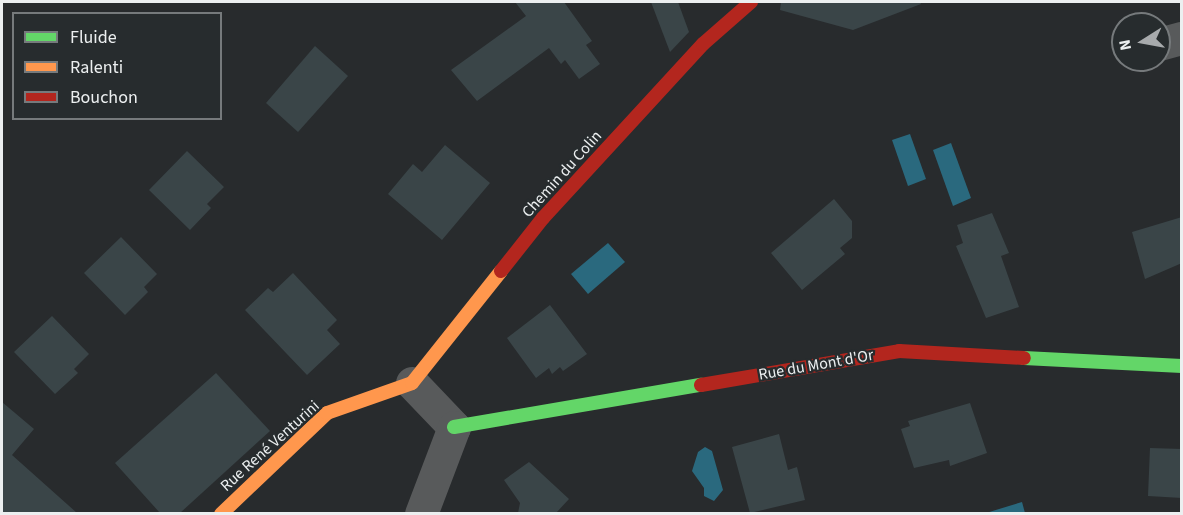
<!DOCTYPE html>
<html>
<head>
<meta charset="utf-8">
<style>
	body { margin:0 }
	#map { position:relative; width:1183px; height:515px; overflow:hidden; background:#282b2d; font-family:"Source Sans 3",sans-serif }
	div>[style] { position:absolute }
	.water>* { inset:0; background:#2a697e }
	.building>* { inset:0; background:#3a4548 }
	.street>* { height:33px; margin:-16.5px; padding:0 16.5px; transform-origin:16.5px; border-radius:16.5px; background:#585a5b }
	.fast>* { height:14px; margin:-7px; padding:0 7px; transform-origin:7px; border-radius:7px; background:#63d668 }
	.slow>* { height:14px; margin:-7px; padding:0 7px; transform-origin:7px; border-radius:7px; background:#ff974d }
	.jam>* { height:14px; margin:-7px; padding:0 7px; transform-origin:7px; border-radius:7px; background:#b3261e }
	span { translate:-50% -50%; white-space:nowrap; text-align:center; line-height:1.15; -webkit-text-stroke:4.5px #272c2e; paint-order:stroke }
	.street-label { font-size:16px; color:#eceff0 }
	.frame { position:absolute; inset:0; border:3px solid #eceff0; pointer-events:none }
	.legend { position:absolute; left:12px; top:12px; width:210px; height:108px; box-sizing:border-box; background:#272c2e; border:2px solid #767a7c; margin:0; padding:8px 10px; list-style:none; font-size:18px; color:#eceff0 }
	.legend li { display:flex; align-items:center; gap:12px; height:30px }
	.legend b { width:30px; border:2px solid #767a7c }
	.north { position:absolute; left:1111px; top:12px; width:60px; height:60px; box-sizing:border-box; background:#272c2e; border:2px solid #767a7c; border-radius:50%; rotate:259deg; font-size:16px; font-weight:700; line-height:24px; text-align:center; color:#eceff0 }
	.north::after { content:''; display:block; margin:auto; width:21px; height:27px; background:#a7aaac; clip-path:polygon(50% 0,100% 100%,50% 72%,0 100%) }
</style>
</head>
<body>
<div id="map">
	<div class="water">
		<i style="clip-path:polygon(910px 134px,926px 179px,908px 186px,892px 140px)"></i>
		<i style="clip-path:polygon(951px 143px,971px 198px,953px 206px,933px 150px)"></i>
		<i style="clip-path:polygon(608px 243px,625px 262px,588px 294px,571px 274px)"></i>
		<i style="clip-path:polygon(705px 447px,712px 451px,723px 490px,714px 501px,704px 496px,704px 488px,692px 471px,698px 452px)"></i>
		<i style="clip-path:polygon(1022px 502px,1025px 513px,986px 513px)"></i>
	</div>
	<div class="building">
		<i style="clip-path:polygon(515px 2px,564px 2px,592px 41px,586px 45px,600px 64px,579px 79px,565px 60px,561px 64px,549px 48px,477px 101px,451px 70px,526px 16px)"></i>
		<i style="clip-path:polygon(651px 2px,678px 2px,689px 32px,670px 52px)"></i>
		<i style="clip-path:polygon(781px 2px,920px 2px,921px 4px,853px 30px,780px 10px)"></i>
		<i style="clip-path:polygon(315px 46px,348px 76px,298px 132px,266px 103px)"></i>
		<i style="clip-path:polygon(445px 145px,490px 183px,442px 240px,388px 194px,413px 164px,422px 172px)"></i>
		<i style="clip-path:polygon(187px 151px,224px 187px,207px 204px,211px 208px,190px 230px,149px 190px)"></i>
		<i style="clip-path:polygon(834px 199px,852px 221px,852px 238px,840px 248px,845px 254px,802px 290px,771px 253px)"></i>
		<i style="clip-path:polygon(992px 213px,1009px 253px,1001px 256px,1019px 307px,986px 318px,956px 246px,963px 243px,957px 225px)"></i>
		<i style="clip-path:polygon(1182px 217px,1182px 263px,1145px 279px,1132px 232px)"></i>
		<i style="clip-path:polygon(121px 237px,157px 274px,144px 287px,148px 292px,125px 315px,84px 273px)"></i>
		<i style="clip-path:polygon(293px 273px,337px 320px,327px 330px,340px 344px,307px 375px,245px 310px,268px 288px,273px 292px)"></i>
		<i style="clip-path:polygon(550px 305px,587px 354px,563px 371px,560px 367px,552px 374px,549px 368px,536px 378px,507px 338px)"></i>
		<i style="clip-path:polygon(52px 316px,89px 354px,74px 369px,78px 373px,55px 394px,14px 352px)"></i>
		<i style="clip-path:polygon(216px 373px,270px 431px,180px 513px,160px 513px,115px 463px)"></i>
		<i style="clip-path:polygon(2px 402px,34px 429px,12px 455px,77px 513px,2px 513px)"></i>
		<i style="clip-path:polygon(970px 403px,987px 453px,950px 466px,949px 460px,914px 468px,901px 429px,910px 426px,908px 421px)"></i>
		<i style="clip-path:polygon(779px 434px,788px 470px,797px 467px,805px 500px,750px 513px,732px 447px)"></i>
		<i style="clip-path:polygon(1150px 448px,1182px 449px,1182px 498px,1148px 496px)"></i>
		<i style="clip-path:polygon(529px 462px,569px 499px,556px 513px,518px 513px,520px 503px,504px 480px)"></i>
	</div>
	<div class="street">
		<i style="left:1159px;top:44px;width:24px;rotate:-15deg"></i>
		<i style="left:412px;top:383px;width:61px;rotate:46.3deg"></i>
		<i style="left:454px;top:427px;width:93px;rotate:110.8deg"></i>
	</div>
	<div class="fast">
		<i style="left:1024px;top:358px;width:158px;rotate:2.9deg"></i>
		<i style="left:454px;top:427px;width:251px;rotate:-9.7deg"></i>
	</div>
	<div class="slow">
		<i style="left:221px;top:514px;width:146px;rotate:-43.6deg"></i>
		<i style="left:327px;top:413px;width:90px;rotate:-19.4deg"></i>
		<i style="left:412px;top:383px;width:143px;rotate:-51.5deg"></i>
	</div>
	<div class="jam">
		<i style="left:501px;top:271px;width:68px;rotate:-51.6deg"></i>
		<i style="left:543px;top:218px;width:236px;rotate:-47.4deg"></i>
		<i style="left:703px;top:44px;width:64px;rotate:-41.2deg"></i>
		<i style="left:701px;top:385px;width:201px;rotate:-9.7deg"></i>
		<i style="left:899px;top:351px;width:125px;rotate:3.2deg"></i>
	</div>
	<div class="street-label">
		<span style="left:562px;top:174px;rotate:-48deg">Chemin du Colin</span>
		<span style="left:816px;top:365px;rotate:-10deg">Rue du Mont d'Or</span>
		<span style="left:270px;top:446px;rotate:-42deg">Rue René Venturini</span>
	</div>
	<div class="frame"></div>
	<ul class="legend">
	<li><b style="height:8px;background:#63d668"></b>Fluide</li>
	<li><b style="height:8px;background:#ff974d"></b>Ralenti</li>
	<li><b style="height:8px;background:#b3261e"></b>Bouchon</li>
	</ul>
	<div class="north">N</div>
</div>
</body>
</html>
